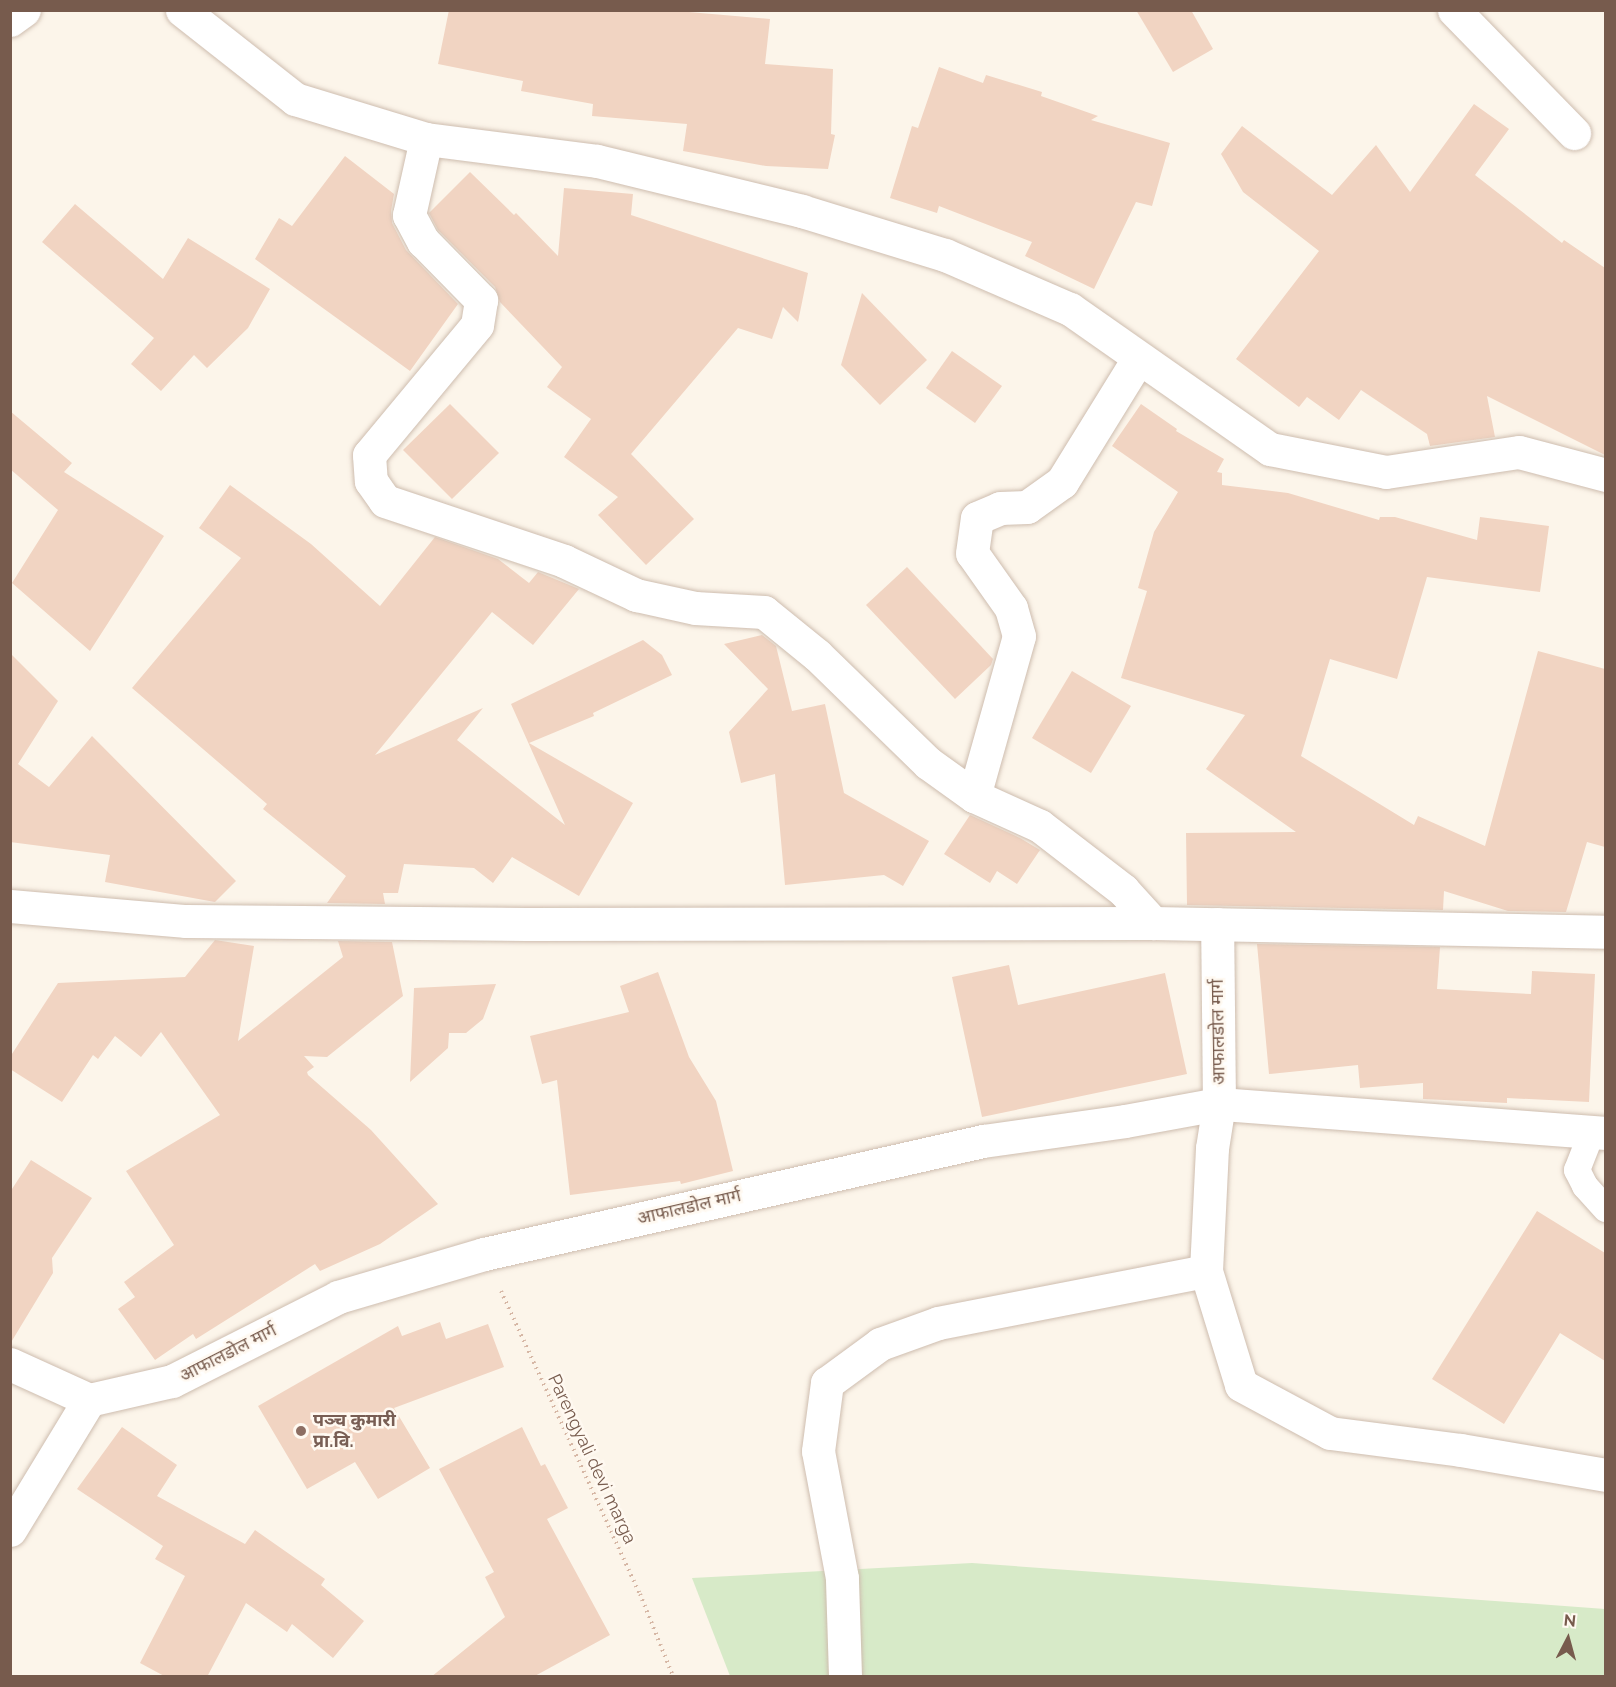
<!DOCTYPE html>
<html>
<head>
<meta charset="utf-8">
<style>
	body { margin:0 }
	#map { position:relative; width:1616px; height:1687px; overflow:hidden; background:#fcf5ea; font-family:Raleway,"Noto Sans Devanagari",sans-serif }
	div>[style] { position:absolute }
	.green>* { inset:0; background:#d7eac8 }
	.building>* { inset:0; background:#f1d4c2 }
	.path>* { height:4px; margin-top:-2px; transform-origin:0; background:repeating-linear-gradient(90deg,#d6b7a5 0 1.5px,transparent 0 6px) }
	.roads { filter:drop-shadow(0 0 2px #cebdaf) drop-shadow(0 0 2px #cebdaf) }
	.service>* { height:26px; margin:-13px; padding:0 13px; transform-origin:13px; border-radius:13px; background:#fff }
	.minor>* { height:33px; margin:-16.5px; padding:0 16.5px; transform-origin:16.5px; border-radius:16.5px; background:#fff }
	.dots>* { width:16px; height:16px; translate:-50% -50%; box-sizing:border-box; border:3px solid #fff9f1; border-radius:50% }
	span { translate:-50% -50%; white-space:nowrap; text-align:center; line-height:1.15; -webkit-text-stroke:5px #fff9f1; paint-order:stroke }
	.street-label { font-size:18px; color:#775b4d }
	.education-label { font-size:18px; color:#785e54; font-weight:700 }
	.left { translate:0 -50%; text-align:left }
	.frame { position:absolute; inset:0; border:12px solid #775b4d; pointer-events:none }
	.north { position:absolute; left:1538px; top:1609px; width:60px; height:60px; -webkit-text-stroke:4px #fff9f1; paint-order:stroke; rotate:6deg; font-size:16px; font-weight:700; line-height:24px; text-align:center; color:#775b4d }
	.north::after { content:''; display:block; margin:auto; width:21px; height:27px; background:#775b4d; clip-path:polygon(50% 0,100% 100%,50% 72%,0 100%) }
</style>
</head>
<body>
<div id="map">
	<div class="green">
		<i style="clip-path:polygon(972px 1563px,1605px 1609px,1605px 1676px,730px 1676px,692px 1578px)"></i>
	</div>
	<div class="building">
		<i style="clip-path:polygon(449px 10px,666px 10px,770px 19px,765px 64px,833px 69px,831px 134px,835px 135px,828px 169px,766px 166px,683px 151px,687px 124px,592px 116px,593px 104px,521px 91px,523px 81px,438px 64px)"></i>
		<i style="clip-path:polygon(1136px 10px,1191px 10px,1213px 49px,1173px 72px)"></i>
		<i style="clip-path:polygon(939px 67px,983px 83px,986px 75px,1042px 92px,1041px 96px,1098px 116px,1091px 120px,1170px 143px,1152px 206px,1136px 202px,1094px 289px,1025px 256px,1032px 242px,939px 206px,937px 213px,890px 198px,912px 126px,918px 128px)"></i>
		<i style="clip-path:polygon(1474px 104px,1509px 129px,1475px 175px,1562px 243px,1564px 240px,1605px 268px,1605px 455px,1487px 396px,1495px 437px,1430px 446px,1427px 434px,1361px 390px,1339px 420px,1307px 397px,1299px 407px,1236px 359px,1319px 251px,1243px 192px,1221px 154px,1242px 126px,1332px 195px,1376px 145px,1410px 192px)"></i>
		<i style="clip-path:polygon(345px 156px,394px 194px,391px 211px,392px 223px,406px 250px,458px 304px,410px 371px,255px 259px,279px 218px,292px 226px)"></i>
		<i style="clip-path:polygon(470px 172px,514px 215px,516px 213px,558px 256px,564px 188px,633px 194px,631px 215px,808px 273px,798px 322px,783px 307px,772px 339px,738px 328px,631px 454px,694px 519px,646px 565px,598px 515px,618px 497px,564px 457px,591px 419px,547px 387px,562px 367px,500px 302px,495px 287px,438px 230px,429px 213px)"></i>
		<i style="clip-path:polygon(75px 204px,163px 279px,188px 238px,270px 289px,248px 328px,207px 368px,194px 355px,161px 391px,131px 364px,154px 338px,42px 242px)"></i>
		<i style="clip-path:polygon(862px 293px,927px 360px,880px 405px,841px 365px)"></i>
		<i style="clip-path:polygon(952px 351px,1002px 386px,975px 423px,926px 388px)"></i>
		<i style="clip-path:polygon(450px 404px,499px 453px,452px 499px,403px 450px)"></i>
		<i style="clip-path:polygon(1141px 404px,1177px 429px,1176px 431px,1224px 459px,1217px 472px,1222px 473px,1222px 485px,1288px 493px,1379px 520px,1380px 517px,1395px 517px,1477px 540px,1480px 517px,1549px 526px,1540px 592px,1427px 577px,1397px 679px,1330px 659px,1301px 756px,1414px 825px,1418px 816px,1485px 846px,1538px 651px,1605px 669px,1605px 847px,1587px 842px,1566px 912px,1508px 911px,1444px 891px,1443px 910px,1187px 905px,1186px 833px,1296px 832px,1206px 769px,1245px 715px,1121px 678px,1147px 591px,1138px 588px,1154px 532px,1178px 492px,1112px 446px)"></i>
		<i style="clip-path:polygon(10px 411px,72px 463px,64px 472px,164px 536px,90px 651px,12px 583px,58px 510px,10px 469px)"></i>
		<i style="clip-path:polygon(230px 485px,311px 544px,380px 606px,435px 537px,498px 559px,529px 583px,538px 572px,579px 589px,533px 645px,492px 612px,375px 755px,483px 708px,457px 740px,565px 825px,511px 704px,643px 640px,662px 655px,672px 675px,593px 713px,594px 716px,529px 743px,633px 803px,579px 896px,512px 857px,493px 883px,474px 868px,404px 864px,398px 893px,383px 893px,385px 904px,327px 903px,346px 876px,263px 809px,267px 804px,132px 688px,241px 558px,199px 528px)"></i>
		<i style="clip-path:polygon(907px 567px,993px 659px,991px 665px,955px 699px,866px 605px)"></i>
		<i style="clip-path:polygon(762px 635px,776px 646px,792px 711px,825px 704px,844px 793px,929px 841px,903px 886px,884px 875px,785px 885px,775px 774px,741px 783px,729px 732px,768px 689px,724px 644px)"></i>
		<i style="clip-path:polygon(10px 653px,58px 701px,18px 764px,49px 787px,92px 736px,236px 881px,215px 902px,105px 882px,110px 855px,10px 842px)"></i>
		<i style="clip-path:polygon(1072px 671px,1131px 706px,1091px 773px,1032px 738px)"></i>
		<i style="clip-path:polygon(970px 815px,1020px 838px,1040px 850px,1017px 884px,997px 871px,990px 883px,944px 854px)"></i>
		<i style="clip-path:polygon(215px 940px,254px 946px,238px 1041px,343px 957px,338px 941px,392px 942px,403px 996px,327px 1057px,304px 1056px,314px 1067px,307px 1072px,308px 1075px,371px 1130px,438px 1204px,380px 1244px,320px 1271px,315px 1264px,196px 1339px,193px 1334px,155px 1360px,118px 1309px,135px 1297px,124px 1282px,174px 1245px,126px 1171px,220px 1115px,161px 1032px,141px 1057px,115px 1036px,98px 1059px,93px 1055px,62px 1102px,10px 1069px,10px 1057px,58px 983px,185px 977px)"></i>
		<i style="clip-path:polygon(1257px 944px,1440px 947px,1437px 989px,1531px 994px,1532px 971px,1595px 974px,1589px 1102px,1507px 1098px,1507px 1103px,1423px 1099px,1423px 1083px,1360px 1088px,1358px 1065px,1269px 1074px)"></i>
		<i style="clip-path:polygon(1009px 965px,1018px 1005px,1165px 973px,1187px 1074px,982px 1117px,952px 977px)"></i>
		<i style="clip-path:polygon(658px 972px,689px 1057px,716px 1101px,733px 1171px,681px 1184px,680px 1181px,570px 1195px,557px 1080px,542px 1084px,530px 1036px,629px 1012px,620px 986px)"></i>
		<i style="clip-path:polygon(496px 984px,483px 1019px,466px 1033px,449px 1033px,448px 1048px,410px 1082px,414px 988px)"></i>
		<i style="clip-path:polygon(31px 1160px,92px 1198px,52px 1258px,53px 1273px,10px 1344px,10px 1192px)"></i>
		<i style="clip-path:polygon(1537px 1211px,1605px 1253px,1605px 1361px,1560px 1333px,1504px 1424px,1432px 1379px)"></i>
		<i style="clip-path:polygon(440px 1322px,446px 1339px,488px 1324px,504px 1367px,394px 1408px,430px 1468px,378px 1499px,355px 1462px,307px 1489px,258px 1406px,398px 1326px,402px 1336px)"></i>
		<i style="clip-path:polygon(122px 1427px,177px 1465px,157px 1496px,245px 1544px,255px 1530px,325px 1579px,321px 1585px,364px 1621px,333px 1658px,292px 1624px,287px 1632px,246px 1603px,207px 1677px,166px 1677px,140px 1663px,185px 1576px,155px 1559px,163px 1546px,77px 1489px)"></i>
		<i style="clip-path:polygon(522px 1427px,541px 1466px,545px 1464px,568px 1508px,547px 1519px,610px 1635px,533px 1677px,431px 1677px,505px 1617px,485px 1577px,494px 1572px,439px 1469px)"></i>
	</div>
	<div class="path">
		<i style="left:501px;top:1291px;width:333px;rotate:65.4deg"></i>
		<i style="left:640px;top:1594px;width:88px;rotate:68.1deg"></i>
	</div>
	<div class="roads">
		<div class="service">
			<i style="left:1592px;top:1132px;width:41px;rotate:111.5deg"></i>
			<i style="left:1577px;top:1170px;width:18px;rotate:63deg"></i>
			<i style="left:1585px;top:1186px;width:31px;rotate:48deg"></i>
		</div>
		<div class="minor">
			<i style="left:182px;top:10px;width:144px;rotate:38.2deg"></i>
			<i style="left:295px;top:99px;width:137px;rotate:17deg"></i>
			<i style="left:426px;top:139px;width:172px;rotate:7.3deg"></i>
			<i style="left:597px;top:161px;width:211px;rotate:13.7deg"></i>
			<i style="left:802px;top:211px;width:150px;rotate:17.1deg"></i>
			<i style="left:945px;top:255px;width:136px;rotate:23.4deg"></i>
			<i style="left:1070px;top:309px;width:244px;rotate:35deg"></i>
			<i style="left:1270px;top:449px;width:118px;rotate:11.2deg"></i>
			<i style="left:1386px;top:472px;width:134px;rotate:-8.6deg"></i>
			<i style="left:1519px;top:452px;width:90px;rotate:14.8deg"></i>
			<i style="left:1454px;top:10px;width:172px;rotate:45.7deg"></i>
			<i style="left:10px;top:20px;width:17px;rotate:-36deg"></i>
			<i style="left:426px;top:139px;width:78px;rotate:102.6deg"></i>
			<i style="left:409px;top:215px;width:30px;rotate:62deg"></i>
			<i style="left:423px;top:241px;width:83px;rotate:45.5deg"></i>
			<i style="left:481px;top:300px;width:25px;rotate:99deg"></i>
			<i style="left:477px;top:325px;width:169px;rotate:129.7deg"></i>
			<i style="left:369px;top:455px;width:26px;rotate:86deg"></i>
			<i style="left:371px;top:481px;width:24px;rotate:55deg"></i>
			<i style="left:385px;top:501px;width:189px;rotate:18.5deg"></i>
			<i style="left:564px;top:561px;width:80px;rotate:25.3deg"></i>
			<i style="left:636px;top:595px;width:60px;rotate:12.4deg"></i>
			<i style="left:695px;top:608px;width:69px;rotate:3.3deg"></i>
			<i style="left:764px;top:612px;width:68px;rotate:39.1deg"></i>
			<i style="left:817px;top:655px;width:155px;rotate:44.2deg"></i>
			<i style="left:928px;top:763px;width:57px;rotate:35.7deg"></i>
			<i style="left:974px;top:796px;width:72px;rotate:24.4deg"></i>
			<i style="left:1040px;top:826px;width:105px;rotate:37.6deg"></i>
			<i style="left:1123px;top:890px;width:45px;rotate:47.7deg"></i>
			<i style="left:974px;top:796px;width:166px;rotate:-74.3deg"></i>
			<i style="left:1019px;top:636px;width:29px;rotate:-106deg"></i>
			<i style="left:1011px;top:608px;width:67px;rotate:-125.3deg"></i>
			<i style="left:972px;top:553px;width:35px;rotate:-82deg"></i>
			<i style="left:977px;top:518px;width:25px;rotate:-23deg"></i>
			<i style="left:1000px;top:508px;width:27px;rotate:-2deg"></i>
			<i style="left:1027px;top:507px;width:43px;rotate:-35.5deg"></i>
			<i style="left:1062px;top:482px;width:145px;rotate:-58.3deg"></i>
			<i style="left:10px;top:906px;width:177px;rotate:4.9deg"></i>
			<i style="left:186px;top:921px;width:340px;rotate:0.5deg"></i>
			<i style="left:526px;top:924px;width:627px;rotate:-0.09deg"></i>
			<i style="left:1153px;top:923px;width:453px;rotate:1.1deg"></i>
			<i style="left:1606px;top:1133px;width:388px;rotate:-175.7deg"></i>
			<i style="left:1219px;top:1104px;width:45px;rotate:99deg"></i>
			<i style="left:1212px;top:1148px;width:123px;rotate:92.8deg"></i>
			<i style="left:1206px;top:1271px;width:119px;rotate:72.9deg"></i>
			<i style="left:1241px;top:1385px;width:101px;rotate:28.3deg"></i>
			<i style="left:1330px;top:1433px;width:132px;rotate:7.4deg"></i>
			<i style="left:1461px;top:1450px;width:147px;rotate:9.8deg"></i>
			<i style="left:10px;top:1364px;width:87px;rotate:24.5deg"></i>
			<i style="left:89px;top:1400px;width:85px;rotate:-12.9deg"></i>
			<i style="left:172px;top:1381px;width:186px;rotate:-26.8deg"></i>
			<i style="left:338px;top:1297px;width:152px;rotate:-16.4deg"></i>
			<i style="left:484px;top:1254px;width:512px;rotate:-12.76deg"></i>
			<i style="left:983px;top:1141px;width:143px;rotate:-8deg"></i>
			<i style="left:1125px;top:1121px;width:96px;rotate:-10.3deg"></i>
			<i style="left:1219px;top:1104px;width:180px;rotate:-90.6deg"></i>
			<i style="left:10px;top:1530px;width:152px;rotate:-58.7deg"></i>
			<i style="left:845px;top:1676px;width:98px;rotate:-91.8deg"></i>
			<i style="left:842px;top:1578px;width:129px;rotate:-100.7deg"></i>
			<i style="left:818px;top:1451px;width:69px;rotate:-82.5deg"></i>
			<i style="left:827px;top:1383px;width:66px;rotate:-36.3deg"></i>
			<i style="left:880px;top:1344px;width:62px;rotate:-19.9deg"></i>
			<i style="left:938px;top:1323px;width:273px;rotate:-11deg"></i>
		</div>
	</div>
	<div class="dots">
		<i style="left:301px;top:1431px;background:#8d6e63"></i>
	</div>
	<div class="street-label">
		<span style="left:1218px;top:1032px;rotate:-91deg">आफालडोल मार्ग</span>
		<span style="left:689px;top:1207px;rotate:-13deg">आफालडोल मार्ग</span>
		<span style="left:228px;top:1353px;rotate:-27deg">आफालडोल मार्ग</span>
		<span style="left:592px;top:1459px;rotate:65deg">Parengyali devi marga</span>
	</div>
	<div class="education-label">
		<span class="left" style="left:313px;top:1431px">पञ्च कुमारी<br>प्रा.वि.</span>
	</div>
	<div class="frame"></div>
	<div class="north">N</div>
</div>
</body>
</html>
